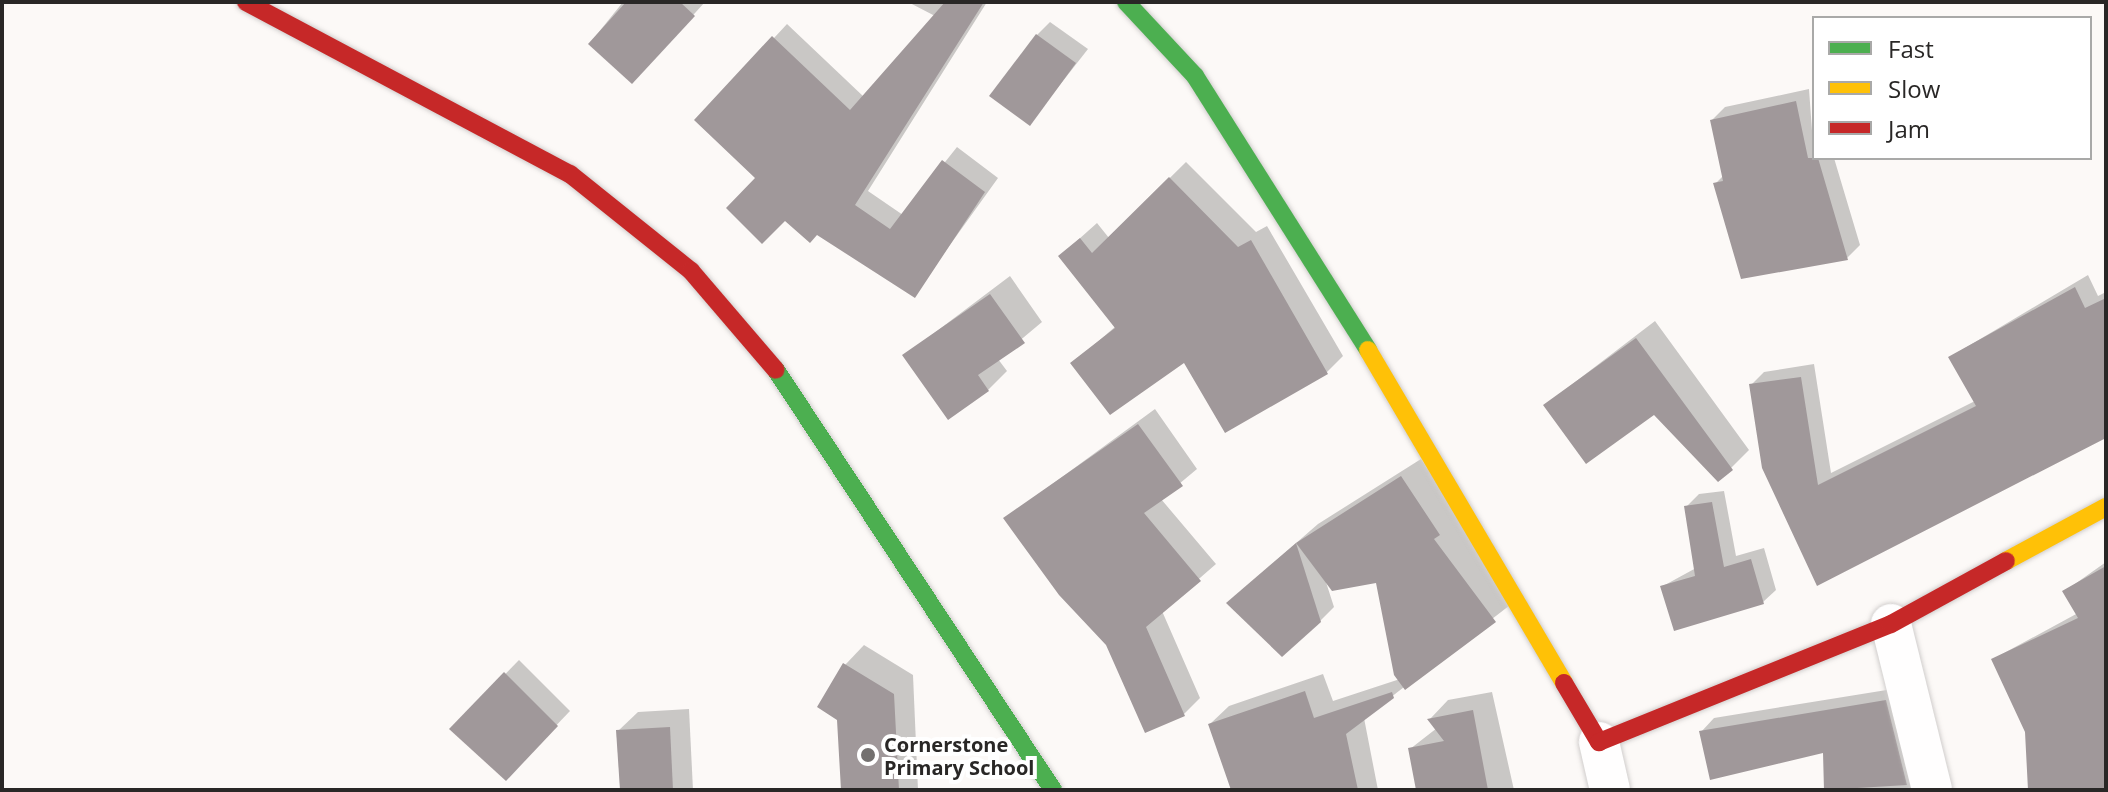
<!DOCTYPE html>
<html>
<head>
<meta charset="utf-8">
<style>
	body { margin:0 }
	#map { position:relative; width:2108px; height:792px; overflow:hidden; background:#fcf9f7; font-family:"Open Sans",sans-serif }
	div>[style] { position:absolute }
	.shadow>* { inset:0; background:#0003 }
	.building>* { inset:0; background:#a0989a }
	.roads { filter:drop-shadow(0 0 2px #d1cecd) drop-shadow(0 0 2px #d1cecd) }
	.street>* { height:40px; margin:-20px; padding:0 20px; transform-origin:20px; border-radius:20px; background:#fffefe }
	.fast>* { height:18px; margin:-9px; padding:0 9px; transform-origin:9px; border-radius:9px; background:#4caf50 }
	.slow>* { height:18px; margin:-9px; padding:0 9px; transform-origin:9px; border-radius:9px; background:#ffc107 }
	.jam>* { height:18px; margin:-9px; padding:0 9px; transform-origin:9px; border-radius:9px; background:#c62828 }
	.dots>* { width:22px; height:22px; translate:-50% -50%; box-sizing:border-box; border:4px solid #fff; border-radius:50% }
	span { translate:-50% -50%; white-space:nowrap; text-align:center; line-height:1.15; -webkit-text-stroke:8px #fff; paint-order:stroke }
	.poi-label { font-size:20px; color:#292726; font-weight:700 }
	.left { translate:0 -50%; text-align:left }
	.frame { position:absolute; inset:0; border:4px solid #292726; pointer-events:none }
	.legend { position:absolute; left:1812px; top:16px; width:280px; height:144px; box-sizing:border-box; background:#fff; border:2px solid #a9a9a8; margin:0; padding:10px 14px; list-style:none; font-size:24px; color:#292726 }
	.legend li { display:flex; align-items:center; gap:16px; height:40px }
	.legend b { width:40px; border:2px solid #a9a9a8 }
</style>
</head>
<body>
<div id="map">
	<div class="shadow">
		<i style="clip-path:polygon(623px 2px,705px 2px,645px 68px,590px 43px)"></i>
		<i style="clip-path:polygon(908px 2px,987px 2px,868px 191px,903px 215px,957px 147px,998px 178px,914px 295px,758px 178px,774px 38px,787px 24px,864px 97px,935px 16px)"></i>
		<i style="clip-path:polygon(1050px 22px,1088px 49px,1030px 123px,1037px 35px)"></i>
		<i style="clip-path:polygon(1809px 89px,1814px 158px,1834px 158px,1860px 245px,1847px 258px,1715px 184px,1724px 175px,1712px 120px,1725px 107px)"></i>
		<i style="clip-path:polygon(1186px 162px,1256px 232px,1267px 226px,1343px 356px,1327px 372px,1185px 360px,1073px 363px,1116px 326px,1060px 256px,1097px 223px,1109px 238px)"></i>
		<i style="clip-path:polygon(2088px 275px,2098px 296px,2106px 292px,2106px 431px,1818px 583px,1751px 385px,1764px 372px,1814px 364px,1831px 473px,1975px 401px,1950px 357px)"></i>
		<i style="clip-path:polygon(1010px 276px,1042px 322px,998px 359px,1007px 371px,988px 390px,905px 355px)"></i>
		<i style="clip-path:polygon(1655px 321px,1749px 450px,1731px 468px,1654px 413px,1545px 405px)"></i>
		<i style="clip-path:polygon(1155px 409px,1197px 469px,1161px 499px,1216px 564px,1162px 611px,1200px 698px,1184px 714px,1006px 518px)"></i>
		<i style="clip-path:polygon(1421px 459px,1514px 602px,1364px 718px,1378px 790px,1233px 790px,1210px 724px,1229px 706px,1323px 674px,1333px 701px,1400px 679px,1378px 580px,1325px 579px,1334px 607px,1320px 621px,1242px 590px,1318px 524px)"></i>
		<i style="clip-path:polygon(1724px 491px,1736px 556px,1764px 548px,1776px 590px,1763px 602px,1663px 586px,1696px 568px,1686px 507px,1699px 494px)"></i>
		<i style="clip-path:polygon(2106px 562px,2106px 790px,2030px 790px,2027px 732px,1993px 659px,2078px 613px,2065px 591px)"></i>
		<i style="clip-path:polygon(864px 645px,913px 675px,918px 790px,843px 790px,845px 665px)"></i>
		<i style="clip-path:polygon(519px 660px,570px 711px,506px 778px,452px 729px)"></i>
		<i style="clip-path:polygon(1899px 688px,1919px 790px,1826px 790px,1825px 751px,1701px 732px,1714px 718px)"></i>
		<i style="clip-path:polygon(1492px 692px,1514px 790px,1418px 790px,1410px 749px,1437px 728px,1430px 719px,1448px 700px)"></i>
		<i style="clip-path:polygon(689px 709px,693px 790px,622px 790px,618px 731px,638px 712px)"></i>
	</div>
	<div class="building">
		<i style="clip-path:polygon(626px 2px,680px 2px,695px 16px,632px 84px,588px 44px)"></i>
		<i style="clip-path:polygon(945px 2px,984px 2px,855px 205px,890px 229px,942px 160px,985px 192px,915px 298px,817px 235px,810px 243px,785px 221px,762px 244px,726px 208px,755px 178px,694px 120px,772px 36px,850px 110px)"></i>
		<i style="clip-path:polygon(1036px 34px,1076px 63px,1030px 126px,989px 96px)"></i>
		<i style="clip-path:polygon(1796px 101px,1808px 158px,1818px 158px,1848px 260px,1741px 279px,1713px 183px,1723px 181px,1710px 120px)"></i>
		<i style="clip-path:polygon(1169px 177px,1238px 247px,1251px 240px,1328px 374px,1225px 433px,1184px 363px,1110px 415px,1070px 363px,1115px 328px,1058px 256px,1080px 238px,1092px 253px)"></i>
		<i style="clip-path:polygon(2075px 287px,2085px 308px,2106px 298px,2106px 438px,1817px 586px,1762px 468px,1749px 384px,1801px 377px,1818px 485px,1976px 406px,1948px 357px)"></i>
		<i style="clip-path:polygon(990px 294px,1025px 343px,978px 375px,989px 391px,948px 420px,902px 355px)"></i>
		<i style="clip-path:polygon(1636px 338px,1733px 470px,1718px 482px,1654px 415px,1586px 464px,1543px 405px)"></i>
		<i style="clip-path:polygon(1138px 424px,1183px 486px,1144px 513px,1201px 581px,1146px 627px,1185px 716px,1145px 733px,1106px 645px,1059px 595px,1003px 518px)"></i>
		<i style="clip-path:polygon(1401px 476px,1440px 535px,1434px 539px,1496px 622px,1405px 690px,1394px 675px,1376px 583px,1332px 591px,1296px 543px)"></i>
		<i style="clip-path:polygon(1712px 502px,1724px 567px,1751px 559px,1764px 604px,1674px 631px,1660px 586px,1695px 576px,1684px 506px)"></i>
		<i style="clip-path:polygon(1296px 543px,1321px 622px,1282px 657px,1226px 603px)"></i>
		<i style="clip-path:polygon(2106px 566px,2106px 790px,2028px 790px,2025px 732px,1991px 659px,2078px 618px,2062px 591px)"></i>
		<i style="clip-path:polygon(843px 663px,894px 694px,899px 790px,841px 790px,837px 720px,817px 707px)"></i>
		<i style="clip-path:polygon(504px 672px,558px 726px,506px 781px,449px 729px)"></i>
		<i style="clip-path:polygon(1305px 691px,1314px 718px,1392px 692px,1394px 698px,1346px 734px,1358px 790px,1231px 790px,1208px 724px)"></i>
		<i style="clip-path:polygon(1886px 700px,1907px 785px,1824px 790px,1823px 753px,1710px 780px,1699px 731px)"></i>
		<i style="clip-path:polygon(1473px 710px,1488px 790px,1416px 790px,1408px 748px,1444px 741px,1427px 719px)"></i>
		<i style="clip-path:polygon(670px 727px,673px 790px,620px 790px,616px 730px)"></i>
	</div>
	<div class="roads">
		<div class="street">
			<i style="left:1891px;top:624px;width:171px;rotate:76.1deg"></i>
			<i style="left:1599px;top:742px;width:49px;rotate:77.1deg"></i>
		</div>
		<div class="fast">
			<i style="left:1126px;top:2px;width:101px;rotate:47deg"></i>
			<i style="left:1195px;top:76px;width:324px;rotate:57.7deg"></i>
			<i style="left:776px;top:370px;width:503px;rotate:56.59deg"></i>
		</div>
		<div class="slow">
			<i style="left:1368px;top:350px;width:386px;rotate:59.5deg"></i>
			<i style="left:2006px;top:561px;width:114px;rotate:-28.4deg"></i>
		</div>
		<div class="jam">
			<i style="left:246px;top:2px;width:367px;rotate:28deg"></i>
			<i style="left:570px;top:174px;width:155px;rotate:38.7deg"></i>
			<i style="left:691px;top:271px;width:130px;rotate:49.4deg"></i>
			<i style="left:1564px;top:683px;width:69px;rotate:59.3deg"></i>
			<i style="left:1599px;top:742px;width:315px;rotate:-22deg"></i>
			<i style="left:1891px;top:624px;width:131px;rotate:-28.7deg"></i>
		</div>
	</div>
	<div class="dots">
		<i style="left:868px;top:755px;background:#73706f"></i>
	</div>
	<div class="poi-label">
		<span class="left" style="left:884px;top:756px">Cornerstone<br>Primary School</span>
	</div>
	<div class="frame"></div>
	<ul class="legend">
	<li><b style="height:10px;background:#4caf50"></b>Fast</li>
	<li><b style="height:10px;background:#ffc107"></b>Slow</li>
	<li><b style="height:10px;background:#c62828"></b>Jam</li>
	</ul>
</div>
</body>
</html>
